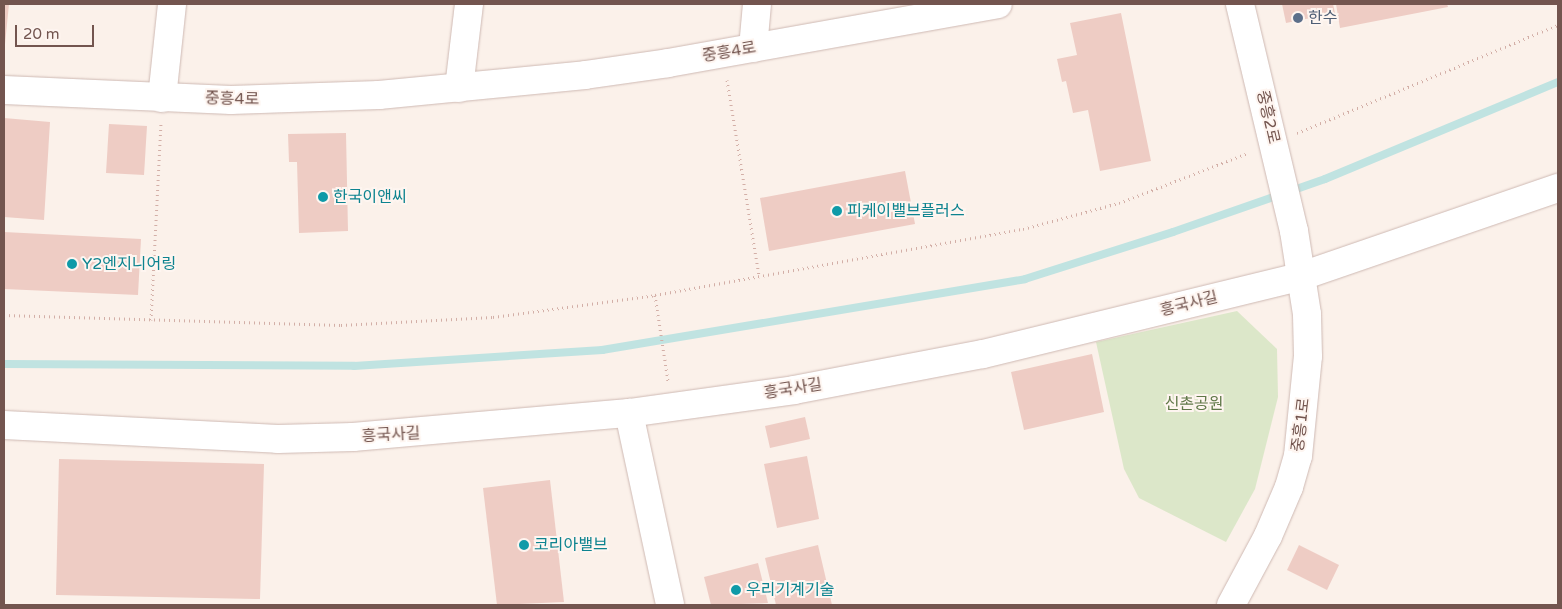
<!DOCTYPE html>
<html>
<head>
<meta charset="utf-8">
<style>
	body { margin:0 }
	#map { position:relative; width:1562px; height:609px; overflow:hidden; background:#fbf1ea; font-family:"Varela Round","Noto Sans KR",sans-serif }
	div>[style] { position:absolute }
	.green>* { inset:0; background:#dce7c9 }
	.stream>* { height:8px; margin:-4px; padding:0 4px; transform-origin:4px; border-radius:4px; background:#c0e3e1 }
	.building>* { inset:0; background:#eeccc4 }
	.path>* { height:3px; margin-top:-1.5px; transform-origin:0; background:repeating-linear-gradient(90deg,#d3afa7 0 1px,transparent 0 5px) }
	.roads { filter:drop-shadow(0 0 1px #ceb9b3) drop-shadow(0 0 1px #ceb9b3) }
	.minor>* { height:28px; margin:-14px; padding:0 14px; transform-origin:14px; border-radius:14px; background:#fff }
	.tertiary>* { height:28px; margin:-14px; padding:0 14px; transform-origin:14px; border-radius:14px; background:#fff }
	.dots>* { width:14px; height:14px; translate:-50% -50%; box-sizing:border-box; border:2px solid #fef5f0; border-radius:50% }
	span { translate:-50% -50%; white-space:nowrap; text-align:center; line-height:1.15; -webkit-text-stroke:4px #fef5f0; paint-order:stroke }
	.service-label { font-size:16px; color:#4e5e75 }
	.left { translate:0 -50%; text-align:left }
	.street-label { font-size:16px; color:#73554f }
	.culture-label { font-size:16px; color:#0d838f }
	.park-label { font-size:16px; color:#607848 }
	.frame { position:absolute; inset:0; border:5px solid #73554f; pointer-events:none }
	.scale { position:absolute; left:15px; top:25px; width:79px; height:22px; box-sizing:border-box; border:2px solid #73554f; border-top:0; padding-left:6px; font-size:15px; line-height:18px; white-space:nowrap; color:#73554f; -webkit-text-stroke:4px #fef5f0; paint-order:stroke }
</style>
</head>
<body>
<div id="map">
	<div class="green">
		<i style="clip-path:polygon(1237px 311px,1277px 349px,1278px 397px,1255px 489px,1226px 542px,1139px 498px,1124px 469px,1096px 342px)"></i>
	</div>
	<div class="stream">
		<i style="left:4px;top:364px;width:350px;rotate:0.3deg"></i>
		<i style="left:354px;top:366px;width:249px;rotate:-3.7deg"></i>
		<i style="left:602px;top:350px;width:429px;rotate:-9.5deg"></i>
		<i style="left:1025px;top:279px;width:155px;rotate:-17.6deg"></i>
		<i style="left:1173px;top:232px;width:161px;rotate:-19.2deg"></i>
		<i style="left:1325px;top:179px;width:252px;rotate:-22.6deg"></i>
	</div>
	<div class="building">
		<i style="clip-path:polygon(4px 4px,9px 4px,5px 44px,4px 44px)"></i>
		<i style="clip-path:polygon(1282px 4px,1333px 4px,1335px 13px,1286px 23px)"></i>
		<i style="clip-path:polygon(1336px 4px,1447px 4px,1448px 7px,1340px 28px)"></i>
		<i style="clip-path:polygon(1121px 13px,1151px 161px,1100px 171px,1088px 110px,1073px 113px,1066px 81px,1062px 82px,1057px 59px,1077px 55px,1070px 23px)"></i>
		<i style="clip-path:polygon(4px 118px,50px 122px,44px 220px,4px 217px)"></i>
		<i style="clip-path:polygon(109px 124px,147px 126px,144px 175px,106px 173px)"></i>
		<i style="clip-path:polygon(346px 133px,348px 231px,299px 233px,297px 162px,289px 162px,288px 134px)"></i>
		<i style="clip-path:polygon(905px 171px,915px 224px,769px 251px,760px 198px)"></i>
		<i style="clip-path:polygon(4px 232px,141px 239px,138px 295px,4px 289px)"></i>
		<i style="clip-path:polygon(1092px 354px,1104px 412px,1024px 430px,1011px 372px)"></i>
		<i style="clip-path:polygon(805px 417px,810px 439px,770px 448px,765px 426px)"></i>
		<i style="clip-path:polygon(807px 456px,819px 519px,777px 528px,764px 464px)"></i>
		<i style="clip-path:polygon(59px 459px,264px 464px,260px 599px,56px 595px)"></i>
		<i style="clip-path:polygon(550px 480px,564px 602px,497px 605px,483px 488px)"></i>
		<i style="clip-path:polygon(818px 545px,832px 605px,776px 605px,765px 558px)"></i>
		<i style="clip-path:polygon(1299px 545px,1339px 565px,1327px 590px,1287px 570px)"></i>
		<i style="clip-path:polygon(758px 563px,768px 603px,711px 605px,704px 577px)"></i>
	</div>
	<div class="path">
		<i style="left:727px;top:80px;width:199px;rotate:80.7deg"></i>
		<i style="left:1297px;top:133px;width:282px;rotate:-22.5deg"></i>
		<i style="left:655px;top:295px;width:87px;rotate:81.4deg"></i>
		<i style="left:4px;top:315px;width:337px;rotate:1.7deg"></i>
		<i style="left:341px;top:325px;width:152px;rotate:-3deg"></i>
		<i style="left:493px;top:317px;width:163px;rotate:-7.7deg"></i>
		<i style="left:655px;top:295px;width:374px;rotate:-10.2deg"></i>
		<i style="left:1023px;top:229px;width:99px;rotate:-15.2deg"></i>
		<i style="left:1119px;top:203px;width:138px;rotate:-21.2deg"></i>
		<i style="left:151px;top:320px;width:196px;rotate:-87.1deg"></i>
	</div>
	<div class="roads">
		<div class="minor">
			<i style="left:753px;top:48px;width:44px;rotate:-84.8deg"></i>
			<i style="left:459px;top:88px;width:85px;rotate:-83.2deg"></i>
			<i style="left:4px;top:90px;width:227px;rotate:2.5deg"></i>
			<i style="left:231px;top:100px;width:148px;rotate:-1.9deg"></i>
			<i style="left:379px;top:95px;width:207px;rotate:-5.5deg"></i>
			<i style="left:585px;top:75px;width:84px;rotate:-8.2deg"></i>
			<i style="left:668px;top:63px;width:335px;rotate:-10.1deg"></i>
			<i style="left:162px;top:98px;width:95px;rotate:-83.9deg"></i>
			<i style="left:629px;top:413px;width:196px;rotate:77.9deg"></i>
			<i style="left:1231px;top:605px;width:78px;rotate:-61.8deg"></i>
			<i style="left:1268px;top:536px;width:53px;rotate:-66.8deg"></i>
			<i style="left:1289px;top:487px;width:32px;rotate:-74deg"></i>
			<i style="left:1298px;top:456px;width:100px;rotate:-84.3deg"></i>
			<i style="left:1308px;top:356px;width:42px;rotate:-91.4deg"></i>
			<i style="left:1307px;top:314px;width:84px;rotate:-98.9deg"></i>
			<i style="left:1294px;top:231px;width:233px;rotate:-103.4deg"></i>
		</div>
		<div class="tertiary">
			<i style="left:4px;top:425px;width:274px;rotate:2.9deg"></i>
			<i style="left:278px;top:439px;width:75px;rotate:-1.5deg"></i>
			<i style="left:353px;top:437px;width:277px;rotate:-5deg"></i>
			<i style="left:629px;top:413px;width:167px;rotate:-7.9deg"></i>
			<i style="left:794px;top:390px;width:192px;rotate:-10.8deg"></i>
			<i style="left:983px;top:354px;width:328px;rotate:-13.7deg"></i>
			<i style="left:1302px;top:276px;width:271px;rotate:-19deg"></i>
		</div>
	</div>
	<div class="dots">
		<i style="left:1298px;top:18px;background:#5c6f8a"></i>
		<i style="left:323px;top:197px;background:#0f9aa8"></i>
		<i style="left:837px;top:211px;background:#0f9aa8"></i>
		<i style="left:72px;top:264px;background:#0f9aa8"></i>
		<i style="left:524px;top:545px;background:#0f9aa8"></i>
		<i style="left:736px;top:590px;background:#0f9aa8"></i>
	</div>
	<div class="service-label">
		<span class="left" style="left:1308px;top:18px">한수</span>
	</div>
	<div class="street-label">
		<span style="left:729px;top:52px;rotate:-10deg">중흥4로</span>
		<span style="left:232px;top:99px;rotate:1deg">중흥4로</span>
		<span style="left:1268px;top:117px;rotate:77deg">중흥2로</span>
		<span style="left:1189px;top:304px;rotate:-14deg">흥국사길</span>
		<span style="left:793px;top:389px;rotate:-9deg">흥국사길</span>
		<span style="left:1301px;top:425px;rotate:-83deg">중흥1로</span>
		<span style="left:391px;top:435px;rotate:-3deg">흥국사길</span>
	</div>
	<div class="culture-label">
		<span class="left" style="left:333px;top:197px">한국이앤씨</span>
		<span class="left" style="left:847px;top:211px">피케이밸브플러스</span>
		<span class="left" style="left:82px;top:264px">Y2엔지니어링</span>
		<span class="left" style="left:534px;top:545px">코리아밸브</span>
		<span class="left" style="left:746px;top:590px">우리기계기술</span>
	</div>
	<div class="park-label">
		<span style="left:1194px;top:404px">신촌공원</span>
	</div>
	<div class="frame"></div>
	<div class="scale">20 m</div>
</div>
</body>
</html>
